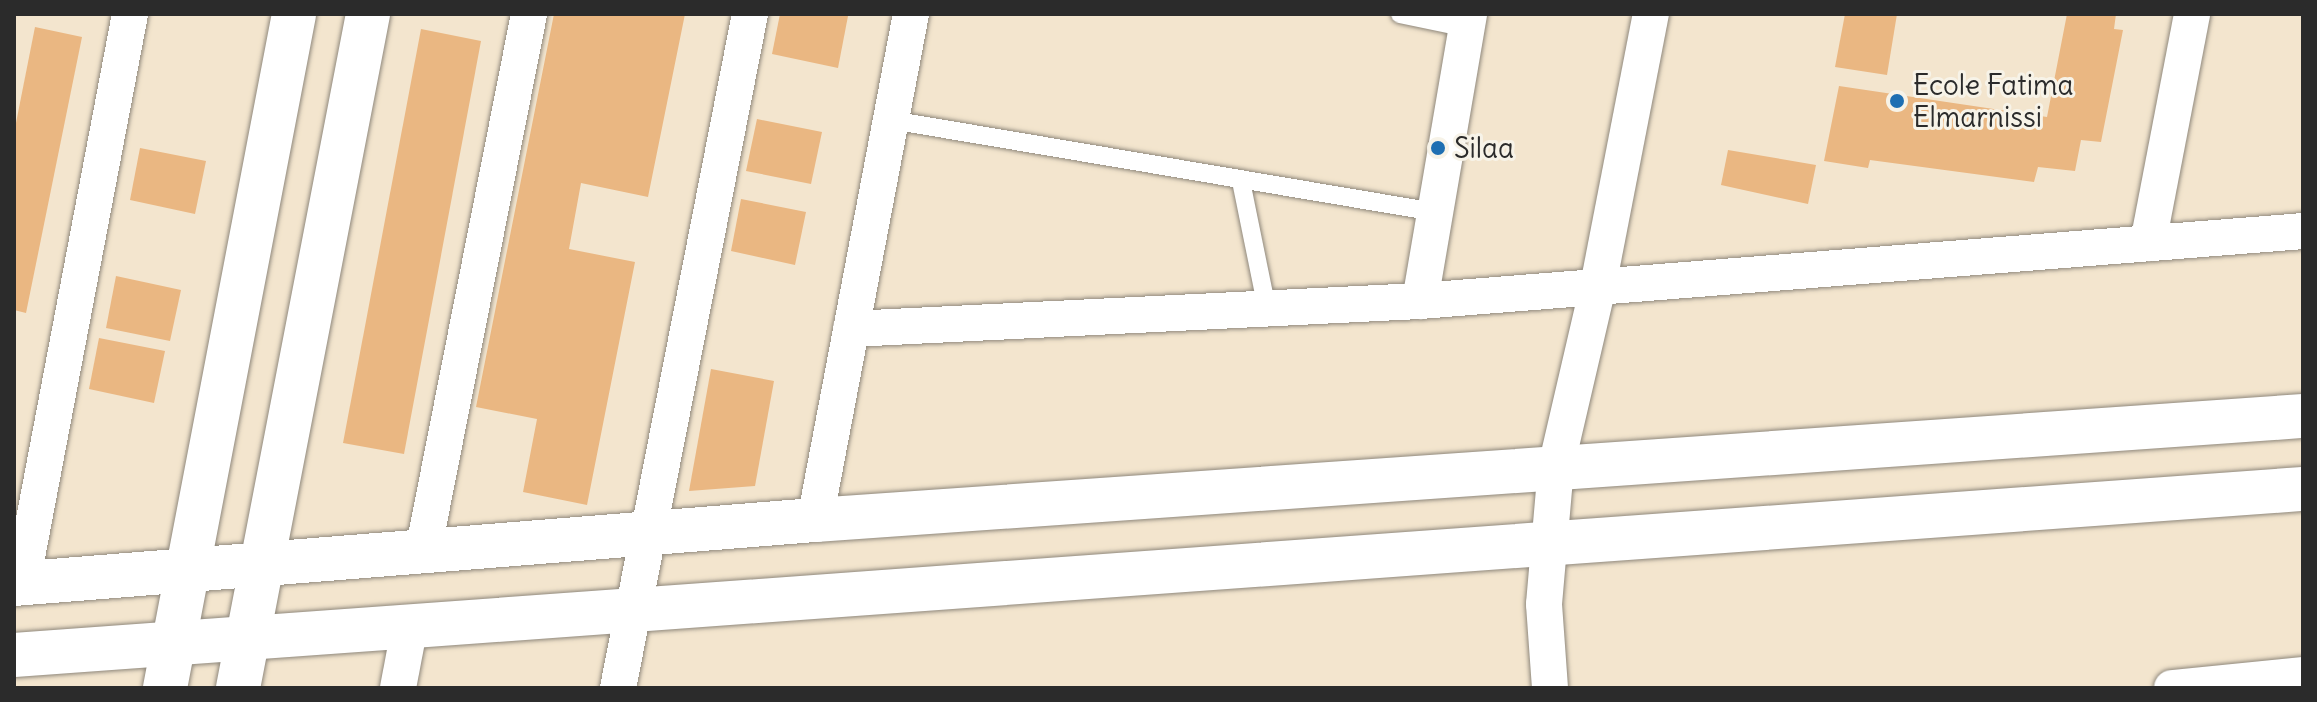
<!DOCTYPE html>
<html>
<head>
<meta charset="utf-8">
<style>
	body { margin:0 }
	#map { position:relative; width:2317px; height:702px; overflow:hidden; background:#f3e5ce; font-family:Delius,sans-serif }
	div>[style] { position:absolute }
	.building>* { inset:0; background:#eab782 }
	.roads { filter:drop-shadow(0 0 2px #8f887c) drop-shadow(0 0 2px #8f887c) }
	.service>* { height:18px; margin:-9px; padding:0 9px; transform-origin:9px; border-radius:9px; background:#fff }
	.minor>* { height:36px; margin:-18px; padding:0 18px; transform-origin:18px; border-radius:18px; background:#fff }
	.tertiary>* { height:44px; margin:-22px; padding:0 22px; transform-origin:22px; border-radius:22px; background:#fff }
	.dots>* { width:22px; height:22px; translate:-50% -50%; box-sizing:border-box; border:4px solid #f7f3e8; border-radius:50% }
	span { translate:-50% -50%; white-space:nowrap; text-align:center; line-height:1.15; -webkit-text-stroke:6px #f7f3e8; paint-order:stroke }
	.poi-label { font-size:28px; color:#2b2b2b }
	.left { translate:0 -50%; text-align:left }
	.frame { position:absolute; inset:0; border:16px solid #2b2b2b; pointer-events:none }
</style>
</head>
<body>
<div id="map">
	<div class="building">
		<i style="clip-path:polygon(554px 14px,685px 14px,648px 197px,581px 183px,569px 249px,635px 262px,587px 505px,523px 492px,537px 419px,476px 407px)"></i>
		<i style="clip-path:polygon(780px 14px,848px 16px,838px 68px,772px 54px)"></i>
		<i style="clip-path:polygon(1845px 14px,1897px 14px,1887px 75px,1835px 67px)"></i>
		<i style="clip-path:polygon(2067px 14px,2116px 14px,2114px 29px,2123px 30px,2101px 142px,2081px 140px,2075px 171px,2038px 167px,2034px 182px,1870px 160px,1868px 168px,1824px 161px,1839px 86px,2047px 117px)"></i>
		<i style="clip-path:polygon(35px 27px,82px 37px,26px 313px,14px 310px,14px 133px)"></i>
		<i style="clip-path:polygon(421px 29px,481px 41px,404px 454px,343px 443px)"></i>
		<i style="clip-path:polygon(757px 119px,822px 132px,811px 184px,746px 171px)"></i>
		<i style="clip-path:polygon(140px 148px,206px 161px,195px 214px,130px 200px)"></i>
		<i style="clip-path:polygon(1728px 150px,1816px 165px,1808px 204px,1721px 185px)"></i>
		<i style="clip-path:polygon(741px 199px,806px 212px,795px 265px,731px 251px)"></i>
		<i style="clip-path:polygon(116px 276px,181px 290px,170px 341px,106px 328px)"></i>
		<i style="clip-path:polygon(99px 338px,165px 351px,154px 403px,89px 389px)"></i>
		<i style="clip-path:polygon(711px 369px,774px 381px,755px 486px,689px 491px)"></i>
	</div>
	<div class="roads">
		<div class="service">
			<i style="left:1400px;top:14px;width:68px;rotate:11.8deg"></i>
			<i style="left:891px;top:120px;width:552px;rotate:9.6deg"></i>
			<i style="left:1241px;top:181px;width:131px;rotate:78.5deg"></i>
		</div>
		<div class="minor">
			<i style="left:2148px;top:243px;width:233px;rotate:-79.1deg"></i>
			<i style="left:1420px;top:301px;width:291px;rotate:-80.3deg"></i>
			<i style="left:851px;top:329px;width:570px;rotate:-2.82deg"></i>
			<i style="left:1420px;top:301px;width:886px;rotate:-4.53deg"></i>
			<i style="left:815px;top:520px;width:515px;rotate:-79.26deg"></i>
			<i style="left:423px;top:552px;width:548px;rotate:-78.85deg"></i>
			<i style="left:22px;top:583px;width:579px;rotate:-79.25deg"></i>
			<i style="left:398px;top:688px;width:64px;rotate:-79.2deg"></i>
			<i style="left:618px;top:688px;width:687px;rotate:-78.92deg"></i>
			<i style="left:1550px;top:688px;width:84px;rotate:-94.1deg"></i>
			<i style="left:1544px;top:604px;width:138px;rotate:-85deg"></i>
			<i style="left:1556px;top:467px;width:186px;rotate:-76.9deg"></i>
			<i style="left:1598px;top:286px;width:277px;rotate:-79deg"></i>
			<i style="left:2172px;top:688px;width:132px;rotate:-5.7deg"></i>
		</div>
		<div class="tertiary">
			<i style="left:14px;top:584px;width:804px;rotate:-4.57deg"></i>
			<i style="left:815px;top:520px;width:1492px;rotate:-4deg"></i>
			<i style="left:14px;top:655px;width:2295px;rotate:-4.15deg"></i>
			<i style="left:165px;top:688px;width:686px;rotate:-79.16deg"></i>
			<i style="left:238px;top:688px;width:686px;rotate:-79.08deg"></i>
		</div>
	</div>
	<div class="dots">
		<i style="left:1897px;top:101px;background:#1f6fb2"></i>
		<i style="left:1438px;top:148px;background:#1f6fb2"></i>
	</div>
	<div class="poi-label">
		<span class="left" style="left:1913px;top:101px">Ecole Fatima<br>Elmarnissi</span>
		<span class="left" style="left:1454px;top:148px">Silaa</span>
	</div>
	<div class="frame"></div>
</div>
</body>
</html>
